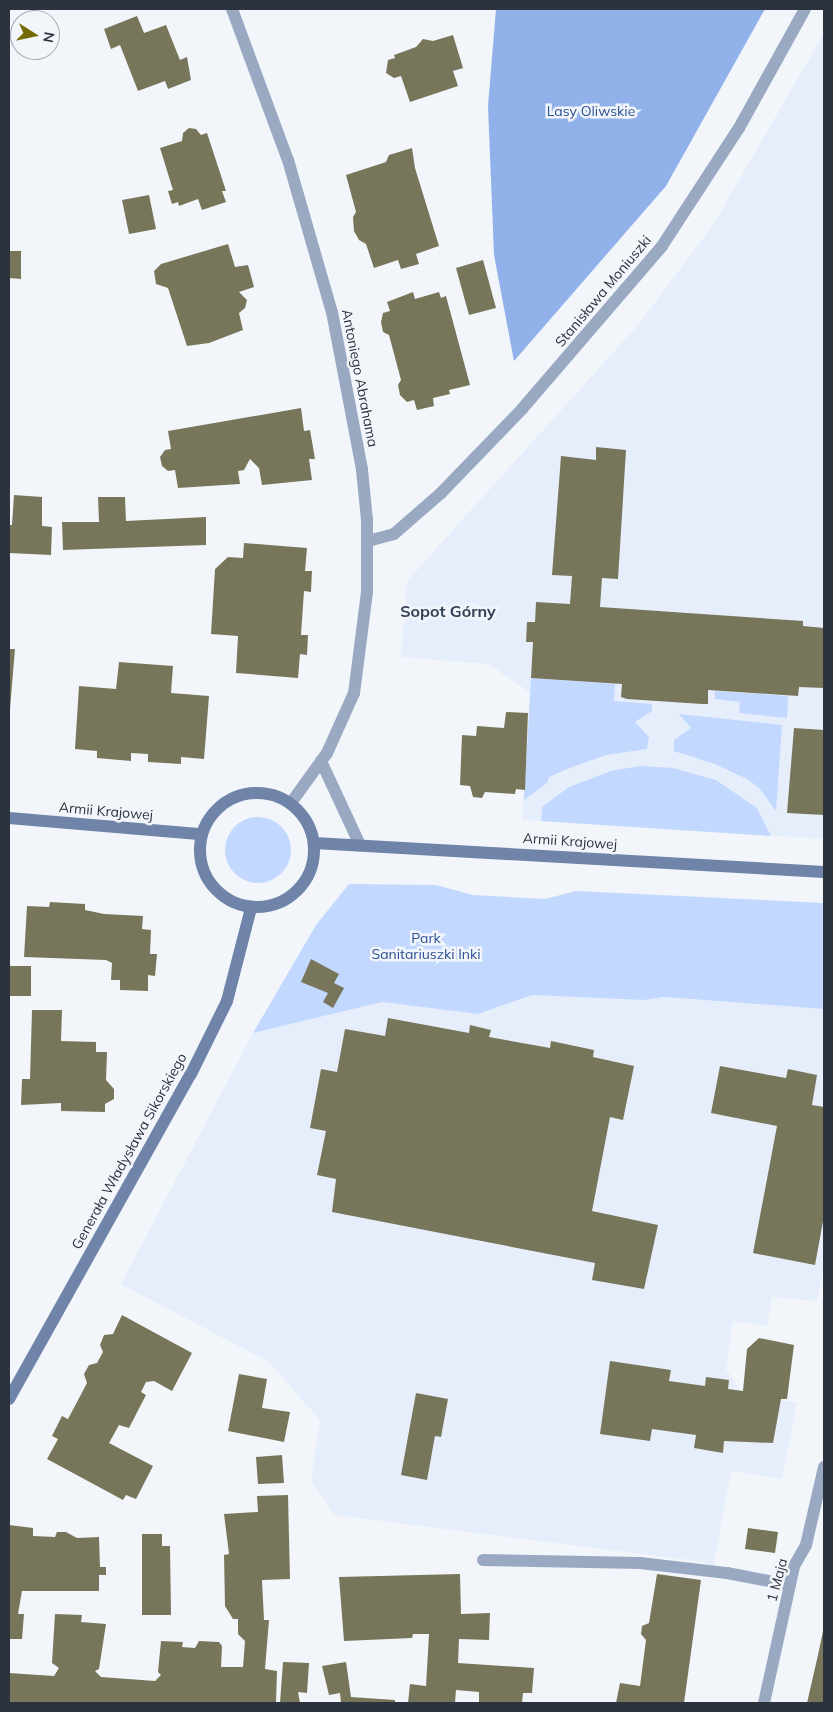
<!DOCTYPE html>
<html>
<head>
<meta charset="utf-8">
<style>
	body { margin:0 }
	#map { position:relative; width:833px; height:1712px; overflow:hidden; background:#f2f6fb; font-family:Mulish,sans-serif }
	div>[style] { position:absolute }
	.built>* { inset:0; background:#e6eefc }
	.green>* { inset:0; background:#c2d8fe }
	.round { border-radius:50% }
	.forest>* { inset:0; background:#91b1ea }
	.building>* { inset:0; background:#78765a }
	.lane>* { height:12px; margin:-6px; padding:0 6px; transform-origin:6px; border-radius:6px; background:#9aa9c2 }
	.street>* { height:12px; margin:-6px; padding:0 6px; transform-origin:6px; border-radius:6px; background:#9aa9c2 }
	.secondary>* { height:12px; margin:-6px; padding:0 6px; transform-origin:6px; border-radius:6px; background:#6f84a8 }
	.secondary>.ring { margin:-6px; padding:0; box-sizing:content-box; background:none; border:12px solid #6f84a8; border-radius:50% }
	span { translate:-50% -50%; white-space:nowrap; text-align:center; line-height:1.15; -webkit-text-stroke:5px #f2f6fb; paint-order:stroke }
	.park-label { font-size:14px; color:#2b4f94 }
	.street-label { font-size:14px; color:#2d333e }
	.quarter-label { font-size:16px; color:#344056; font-weight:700 }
	.frame { position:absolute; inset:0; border:10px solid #2d333e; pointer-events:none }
	.north { position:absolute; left:10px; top:10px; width:50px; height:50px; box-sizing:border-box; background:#f2f6fb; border:1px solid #a3a8af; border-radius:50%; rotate:100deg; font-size:14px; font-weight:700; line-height:20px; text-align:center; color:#2d333e }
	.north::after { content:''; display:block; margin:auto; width:18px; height:22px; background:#746c07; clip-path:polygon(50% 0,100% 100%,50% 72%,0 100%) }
</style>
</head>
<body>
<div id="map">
	<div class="built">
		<i style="clip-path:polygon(824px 33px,824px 839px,522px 820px,531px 693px,488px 664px,401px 657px,407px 581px,638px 325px,713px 225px)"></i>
		<i style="clip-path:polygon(532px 995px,644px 1000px,664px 997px,824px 1009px,824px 1266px,817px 1301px,772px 1297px,767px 1326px,733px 1321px,726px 1369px,742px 1394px,797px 1403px,782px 1479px,731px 1471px,713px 1569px,705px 1562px,335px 1515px,311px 1481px,320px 1420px,269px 1362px,121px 1284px,253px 1033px,382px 1002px,478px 1014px)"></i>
	</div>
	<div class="green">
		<i style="clip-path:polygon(531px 678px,615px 684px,614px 701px,652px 704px,652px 711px,635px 722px,649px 737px,647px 749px,606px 755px,567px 769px,549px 777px,547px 783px,524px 800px)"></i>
		<i style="clip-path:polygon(715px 691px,788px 696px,787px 718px,739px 713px,740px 702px,715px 699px)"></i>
		<i style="clip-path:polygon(679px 714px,782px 725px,776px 811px,760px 789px,749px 780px,715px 764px,674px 751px,674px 740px,691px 728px)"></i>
		<i style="clip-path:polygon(640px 766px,673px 768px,716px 780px,757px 808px,771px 836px,541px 821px,542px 807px,569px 787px,611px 771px)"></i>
		<i class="round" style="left:225px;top:817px;width:66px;height:66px"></i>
		<i style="clip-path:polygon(349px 884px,436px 885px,473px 895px,545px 899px,576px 891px,824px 903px,824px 1009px,664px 997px,644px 1000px,532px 995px,478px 1014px,382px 1002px,253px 1033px,316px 925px)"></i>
	</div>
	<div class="forest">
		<i style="clip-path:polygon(496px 9px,765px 9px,666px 186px,514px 361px,494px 255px,488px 106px)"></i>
	</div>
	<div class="building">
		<i style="clip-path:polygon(137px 16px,144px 33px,166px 25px,180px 60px,187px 57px,191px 80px,168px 89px,165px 81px,138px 91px,120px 45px,111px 49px,104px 29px)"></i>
		<i style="clip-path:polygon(453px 35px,463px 68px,453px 71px,458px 86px,410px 102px,401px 76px,394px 78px,386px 73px,388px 60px,395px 58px,394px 55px,416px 47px,423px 39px,433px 41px)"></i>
		<i style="clip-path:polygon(189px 128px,196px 129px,201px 135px,207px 133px,226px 191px,222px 191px,226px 202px,202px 210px,198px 199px,179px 206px,178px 202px,172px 204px,168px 191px,173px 190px,160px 148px,182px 141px,183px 133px)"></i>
		<i style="clip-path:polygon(412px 148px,415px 168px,439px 246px,416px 254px,419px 264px,401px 269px,398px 260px,374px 268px,366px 244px,359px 240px,354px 231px,353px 217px,356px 212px,346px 175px,386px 162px,389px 155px)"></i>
		<i style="clip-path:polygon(149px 195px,156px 229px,129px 234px,122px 200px)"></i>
		<i style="clip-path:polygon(228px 244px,235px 267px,248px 265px,254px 287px,239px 292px,247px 300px,245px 308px,239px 313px,243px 330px,209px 343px,187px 346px,168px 288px,156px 284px,154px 271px,161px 264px)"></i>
		<i style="clip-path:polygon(9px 251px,21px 251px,21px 279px,9px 278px)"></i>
		<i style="clip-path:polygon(483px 260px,496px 308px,469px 315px,456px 268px)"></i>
		<i style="clip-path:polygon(413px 292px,415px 299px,439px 292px,441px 298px,446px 296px,470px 385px,449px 390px,450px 394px,433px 398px,434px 406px,417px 410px,414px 400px,407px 402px,400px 395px,398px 385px,401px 380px,389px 335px,383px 332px,381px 322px,383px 313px,390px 311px,387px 302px)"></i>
		<i style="clip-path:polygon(301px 408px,304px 431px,310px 430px,315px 459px,309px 459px,312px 480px,262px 485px,259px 468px,250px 459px,244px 470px,238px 471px,240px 484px,178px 488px,175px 470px,168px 471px,162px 466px,160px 457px,165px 450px,171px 449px,168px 431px)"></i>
		<i style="clip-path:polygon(596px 447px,626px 450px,618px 579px,602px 578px,600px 607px,803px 621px,803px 626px,824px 628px,824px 688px,799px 687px,798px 696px,708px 690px,708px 704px,702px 704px,627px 699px,621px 697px,622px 684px,531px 678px,533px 642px,526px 642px,527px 622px,535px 622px,536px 602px,570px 604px,572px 576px,552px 575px,561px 456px,596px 460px)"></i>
		<i style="clip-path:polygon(14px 495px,42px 497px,42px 526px,52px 527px,51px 555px,9px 553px,9px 525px,12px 525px)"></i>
		<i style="clip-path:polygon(98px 497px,125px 497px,126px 521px,206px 517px,206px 545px,63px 550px,62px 522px,99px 522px)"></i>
		<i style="clip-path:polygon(244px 543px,307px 548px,305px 571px,312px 571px,311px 592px,304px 591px,301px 635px,308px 635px,307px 655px,300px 654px,298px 678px,236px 673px,238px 636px,211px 634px,215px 569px,228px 557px,243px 558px)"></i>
		<i style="clip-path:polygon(9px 649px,15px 649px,10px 709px,9px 709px)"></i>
		<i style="clip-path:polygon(119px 662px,173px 666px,171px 693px,209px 696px,204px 759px,181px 757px,181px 764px,148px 762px,148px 754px,131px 753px,131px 761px,97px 758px,97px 751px,75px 749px,79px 686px,116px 689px)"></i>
		<i style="clip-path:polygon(506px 712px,528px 713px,525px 790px,516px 789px,515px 794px,485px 792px,482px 798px,473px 797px,470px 786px,460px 785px,462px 735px,476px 736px,477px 726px,504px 728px)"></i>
		<i style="clip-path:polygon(794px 728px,824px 730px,824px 815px,787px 813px)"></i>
		<i style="clip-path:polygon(50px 902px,85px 904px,85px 910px,104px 914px,143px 916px,142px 929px,151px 930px,150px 954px,157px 954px,155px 976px,148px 975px,148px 991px,120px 990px,120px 980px,111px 980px,112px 963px,106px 960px,24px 957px,27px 906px,49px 907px)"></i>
		<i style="clip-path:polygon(311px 959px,339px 974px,334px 983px,344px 988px,333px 1008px,323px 1002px,328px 993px,301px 982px)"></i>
		<i style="clip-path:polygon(9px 966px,31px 966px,31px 996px,9px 996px)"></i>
		<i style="clip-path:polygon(32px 1010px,62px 1010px,61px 1041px,96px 1042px,96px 1052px,107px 1052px,106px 1080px,114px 1089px,114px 1099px,105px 1104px,105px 1112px,61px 1111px,61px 1103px,21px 1105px,22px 1079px,30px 1079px)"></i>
		<i style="clip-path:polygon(388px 1018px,469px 1033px,470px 1025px,491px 1030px,489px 1037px,550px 1048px,551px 1041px,594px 1050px,593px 1057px,634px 1066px,623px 1120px,610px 1117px,592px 1211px,658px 1225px,644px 1289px,592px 1280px,595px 1263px,332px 1212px,336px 1179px,317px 1175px,326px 1131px,310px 1128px,321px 1069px,337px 1072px,345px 1029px,385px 1036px)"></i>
		<i style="clip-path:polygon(720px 1066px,786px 1078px,788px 1069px,817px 1075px,812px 1105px,824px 1107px,824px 1216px,815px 1265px,753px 1253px,777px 1126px,711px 1113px)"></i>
		<i style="clip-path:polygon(122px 1315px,192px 1353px,172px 1391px,154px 1381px,146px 1382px,141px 1392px,146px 1395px,129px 1428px,119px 1425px,109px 1443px,153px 1466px,136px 1499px,126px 1495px,123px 1500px,47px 1459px,58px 1439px,52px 1436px,62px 1416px,68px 1419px,87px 1383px,84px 1374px,89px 1365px,97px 1363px,103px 1352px,100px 1345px,104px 1335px,113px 1334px)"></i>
		<i style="clip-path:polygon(759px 1338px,794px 1345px,787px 1399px,781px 1399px,773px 1443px,724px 1441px,723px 1453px,694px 1448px,696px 1435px,652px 1429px,650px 1441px,600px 1434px,610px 1361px,671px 1370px,669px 1381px,705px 1386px,706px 1377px,729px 1380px,728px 1389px,743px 1391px,747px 1349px)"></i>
		<i style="clip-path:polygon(239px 1374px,267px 1379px,262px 1408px,290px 1412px,284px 1442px,228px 1431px)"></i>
		<i style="clip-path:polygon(416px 1393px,448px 1399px,441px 1437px,435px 1436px,427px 1480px,401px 1475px)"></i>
		<i style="clip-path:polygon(282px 1455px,284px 1483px,258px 1484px,256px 1457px)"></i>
		<i style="clip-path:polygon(288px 1495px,290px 1579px,262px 1580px,264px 1620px,269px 1620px,265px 1669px,277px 1671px,276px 1703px,9px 1703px,9px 1673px,54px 1676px,59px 1668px,52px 1663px,55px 1614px,82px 1615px,81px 1622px,106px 1624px,99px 1669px,95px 1671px,101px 1677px,155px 1681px,161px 1675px,158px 1672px,161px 1641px,183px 1642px,182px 1647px,195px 1648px,199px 1641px,219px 1642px,222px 1646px,221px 1667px,243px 1667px,245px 1641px,238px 1634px,238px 1619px,233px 1619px,225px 1606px,224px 1555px,229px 1554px,224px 1514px,258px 1512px,257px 1496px)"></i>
		<i style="clip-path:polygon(9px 1525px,33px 1528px,33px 1536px,55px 1537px,57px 1532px,66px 1532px,77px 1538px,99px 1537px,100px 1567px,106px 1567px,106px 1575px,99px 1575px,99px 1591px,22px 1591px,18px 1614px,24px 1614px,22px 1639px,9px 1639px)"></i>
		<i style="clip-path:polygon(748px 1528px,778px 1532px,775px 1553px,745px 1549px)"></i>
		<i style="clip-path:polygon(142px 1534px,162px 1534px,162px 1546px,170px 1546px,171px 1615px,142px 1615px)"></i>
		<i style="clip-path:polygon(460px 1574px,461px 1614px,490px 1613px,489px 1640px,459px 1639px,458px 1663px,534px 1668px,532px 1693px,523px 1693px,522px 1703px,479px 1703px,479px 1692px,456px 1690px,455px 1703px,408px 1703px,410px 1684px,426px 1686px,429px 1634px,413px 1634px,412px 1638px,344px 1641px,339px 1577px)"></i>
		<i style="clip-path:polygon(657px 1574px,701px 1580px,684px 1703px,616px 1703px,620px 1683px,640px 1686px,646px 1640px,641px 1634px,642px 1626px,649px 1623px)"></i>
		<i style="clip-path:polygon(823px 1631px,824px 1703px,807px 1703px,818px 1655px)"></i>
		<i style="clip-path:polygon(283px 1662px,309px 1663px,307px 1693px,298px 1692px,300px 1703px,280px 1703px)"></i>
		<i style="clip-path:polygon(346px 1662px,351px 1697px,395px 1700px,395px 1703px,341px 1703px,340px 1693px,329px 1695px,322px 1666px)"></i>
	</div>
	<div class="lane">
		<i style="left:483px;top:1560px;width:157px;rotate:1.1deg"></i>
		<i style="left:640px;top:1563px;width:88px;rotate:6.6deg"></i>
		<i style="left:727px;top:1573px;width:64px;rotate:10.8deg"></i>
	</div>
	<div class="street">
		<i style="left:232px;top:9px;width:161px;rotate:69.7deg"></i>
		<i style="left:288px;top:160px;width:158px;rotate:73.9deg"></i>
		<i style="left:332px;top:312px;width:161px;rotate:79.2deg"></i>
		<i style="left:362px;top:470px;width:50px;rotate:84.3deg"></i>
		<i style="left:367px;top:520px;width:72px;rotate:90deg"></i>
		<i style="left:367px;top:592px;width:102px;rotate:97.3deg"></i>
		<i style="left:354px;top:693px;width:66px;rotate:114.2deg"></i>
		<i style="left:327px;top:753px;width:62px;rotate:125.8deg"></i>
		<i style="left:368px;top:541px;width:27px;rotate:-15deg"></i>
		<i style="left:394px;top:534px;width:62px;rotate:-41.1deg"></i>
		<i style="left:441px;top:493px;width:117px;rotate:-46deg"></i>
		<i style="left:522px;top:409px;width:215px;rotate:-49.3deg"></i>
		<i style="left:662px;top:246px;width:141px;rotate:-56.9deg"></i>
		<i style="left:739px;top:128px;width:136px;rotate:-61deg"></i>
		<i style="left:321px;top:761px;width:93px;rotate:65.1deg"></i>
		<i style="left:764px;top:1703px;width:140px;rotate:-77.6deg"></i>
		<i style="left:794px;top:1566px;width:24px;rotate:-60deg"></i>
		<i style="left:806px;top:1545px;width:80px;rotate:-77deg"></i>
	</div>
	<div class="secondary">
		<i class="ring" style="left:200px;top:793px;width:102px;height:102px"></i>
		<i style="left:9px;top:818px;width:193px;rotate:4.8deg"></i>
		<i style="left:314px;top:843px;width:511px;rotate:3.25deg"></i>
		<i style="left:9px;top:1399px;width:372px;rotate:-60.8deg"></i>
		<i style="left:191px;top:1074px;width:81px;rotate:-63.7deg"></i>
		<i style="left:227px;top:1001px;width:96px;rotate:-75.5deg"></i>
	</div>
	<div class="park-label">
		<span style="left:591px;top:111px">Lasy Oliwskie</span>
		<span style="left:426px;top:946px">Park<br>Sanitariuszki Inki</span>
	</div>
	<div class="street-label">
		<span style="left:603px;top:291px;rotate:-50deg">Stanisława Moniuszki</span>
		<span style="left:360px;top:378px;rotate:79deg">Antoniego Abrahama</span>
		<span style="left:106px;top:811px;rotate:5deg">Armii Krajowej</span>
		<span style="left:570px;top:841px;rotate:4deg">Armii Krajowej</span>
		<span style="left:129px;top:1151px;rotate:-61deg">Generała Władysława Sikorskiego</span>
		<span style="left:777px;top:1580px;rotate:-75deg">1 Maja</span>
	</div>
	<div class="quarter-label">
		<span style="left:448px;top:611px">Sopot Górny</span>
	</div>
	<div class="frame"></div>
	<div class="north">N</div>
</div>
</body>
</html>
